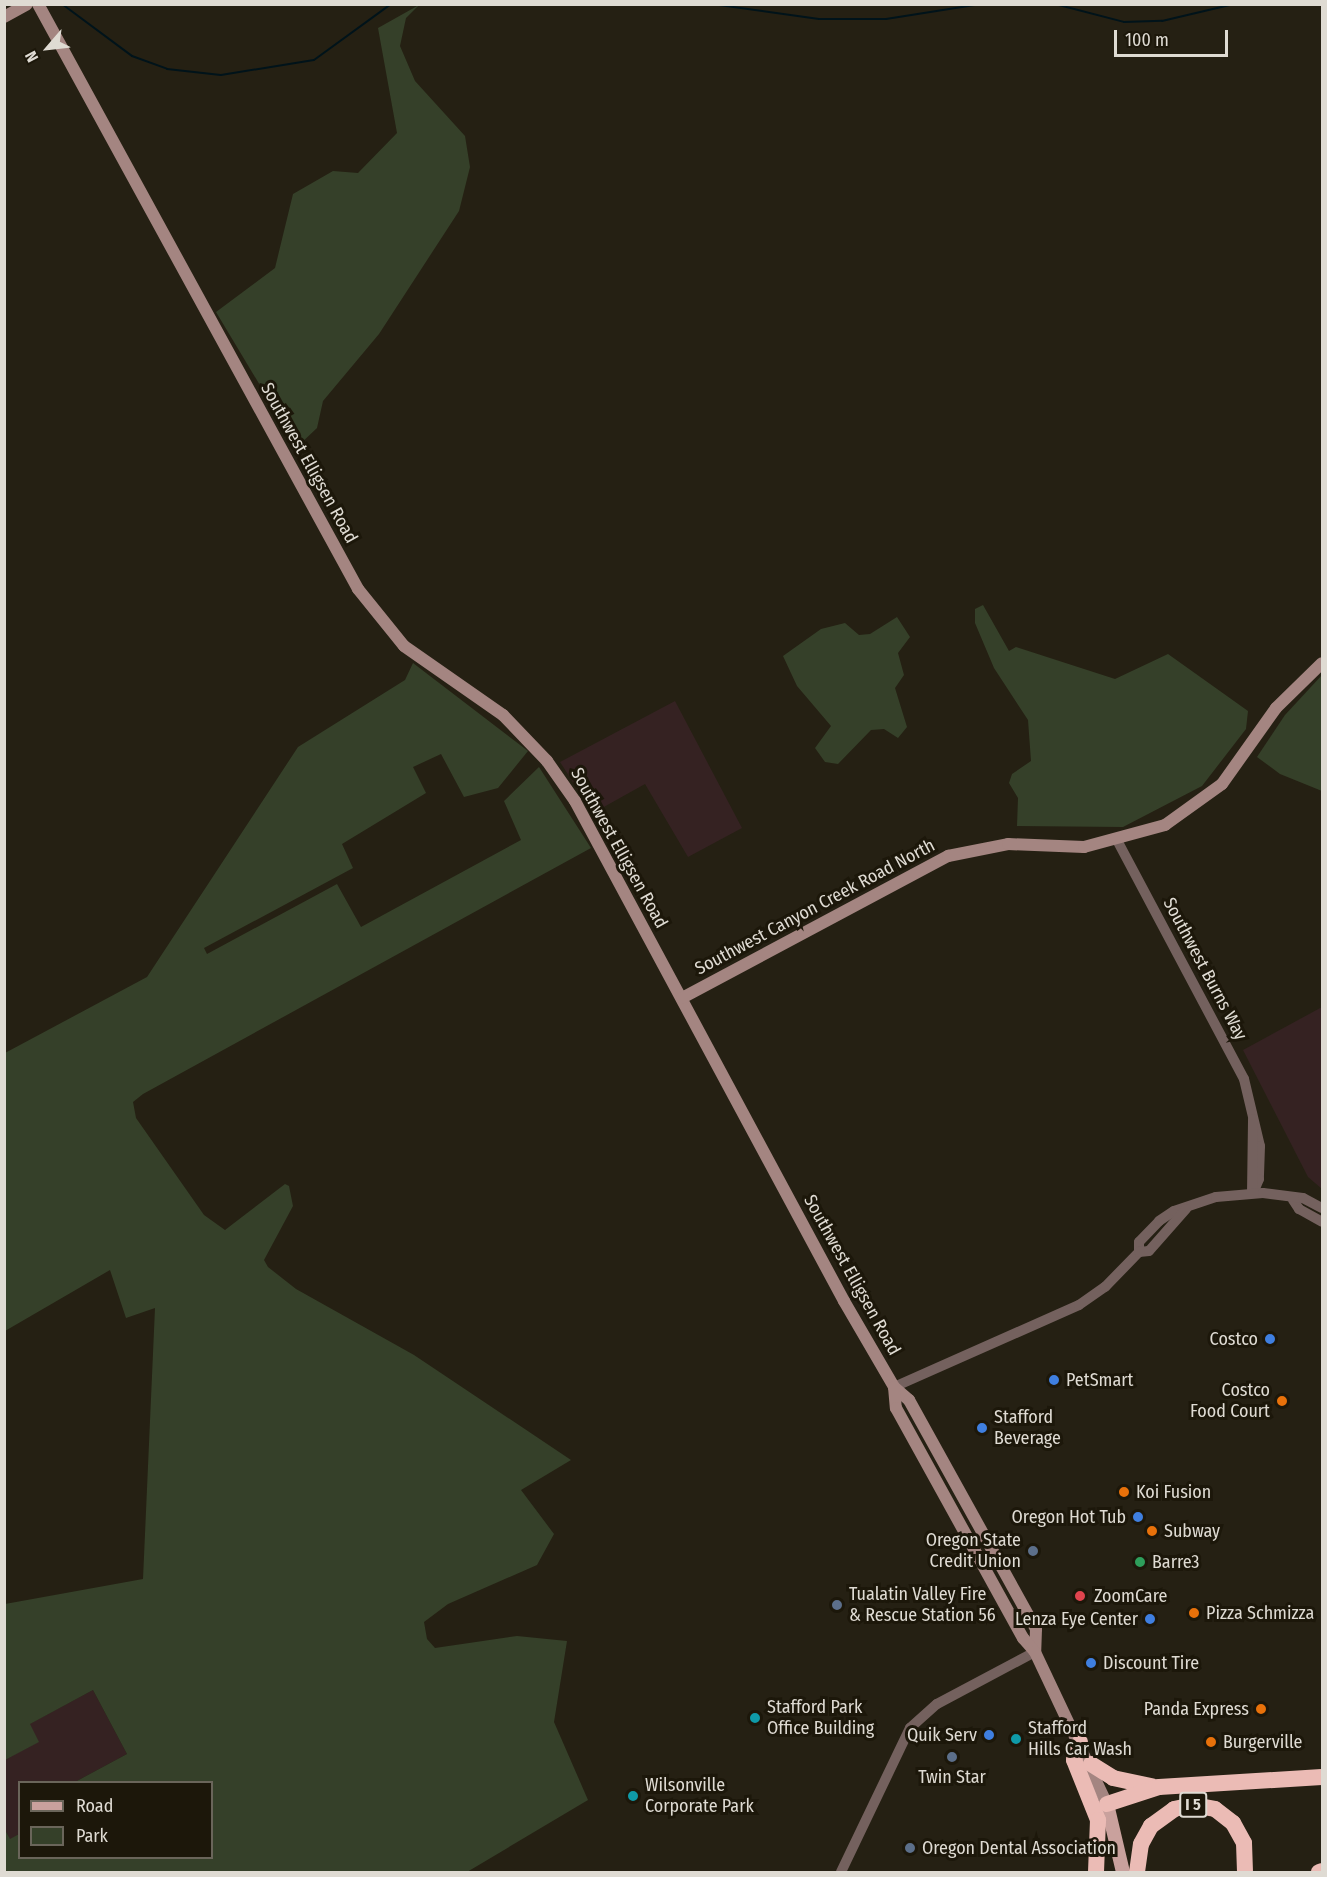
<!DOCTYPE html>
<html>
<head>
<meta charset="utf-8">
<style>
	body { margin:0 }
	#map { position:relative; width:1327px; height:1877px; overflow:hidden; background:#252013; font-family:"Fira Sans Condensed",sans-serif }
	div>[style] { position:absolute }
	.industrial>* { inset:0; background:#352222 }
	.green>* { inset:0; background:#354029 }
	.stream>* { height:2px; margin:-1px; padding:0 1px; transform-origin:1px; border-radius:1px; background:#00131a }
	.tertiary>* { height:10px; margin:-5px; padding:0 5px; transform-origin:5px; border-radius:5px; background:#74615e }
	.secondary>* { height:12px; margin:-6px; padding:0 6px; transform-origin:6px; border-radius:6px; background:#a48581 }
	.primary>* { height:14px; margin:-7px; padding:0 7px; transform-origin:7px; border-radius:7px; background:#c9a19d }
	.motorway>* { height:16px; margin:-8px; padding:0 8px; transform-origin:8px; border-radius:8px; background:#ebbbb5 }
	.dots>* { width:16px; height:16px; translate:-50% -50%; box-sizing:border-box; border:3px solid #1c170a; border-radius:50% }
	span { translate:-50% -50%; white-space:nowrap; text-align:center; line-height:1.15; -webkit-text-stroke:6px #1c170a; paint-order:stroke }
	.shield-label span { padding:2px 4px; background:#1c170a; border:2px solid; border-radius:4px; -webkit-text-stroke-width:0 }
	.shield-label { font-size:16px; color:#dfdbd3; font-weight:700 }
	.street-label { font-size:18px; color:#dfdbd3 }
	.poi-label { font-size:18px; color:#dfdbd3 }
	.right { translate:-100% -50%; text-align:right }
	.left { translate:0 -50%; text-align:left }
	.frame { position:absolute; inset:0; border:6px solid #dfdbd3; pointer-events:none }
	.legend { position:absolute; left:18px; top:1781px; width:195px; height:78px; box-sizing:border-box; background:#1c170a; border:2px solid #6a655a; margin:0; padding:8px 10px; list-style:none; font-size:18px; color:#dfdbd3 }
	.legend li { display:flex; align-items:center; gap:12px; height:30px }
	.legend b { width:30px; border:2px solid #6a655a }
	.north { position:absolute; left:18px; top:18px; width:60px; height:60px; -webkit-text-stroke:4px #1c170a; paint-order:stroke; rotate:242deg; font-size:16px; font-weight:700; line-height:24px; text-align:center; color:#dfdbd3 }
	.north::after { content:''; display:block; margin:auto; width:21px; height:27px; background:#dfdbd3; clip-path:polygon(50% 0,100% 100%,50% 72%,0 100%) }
	.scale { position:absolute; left:1114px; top:30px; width:114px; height:27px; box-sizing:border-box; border:3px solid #dfdbd3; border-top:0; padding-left:8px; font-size:18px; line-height:21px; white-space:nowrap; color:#dfdbd3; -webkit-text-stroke:4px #1c170a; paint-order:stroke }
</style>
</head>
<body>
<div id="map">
	<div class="industrial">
		<i style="clip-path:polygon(675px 701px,742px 828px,688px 857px,645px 784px,593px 813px,560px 762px)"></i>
		<i style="clip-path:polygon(1322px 1007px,1322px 1189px,1308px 1177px,1243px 1050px)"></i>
		<i style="clip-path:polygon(93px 1690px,127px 1754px,75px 1782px,20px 1782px,19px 1834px,10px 1840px,5px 1830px,4px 1760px,38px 1742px,29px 1724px)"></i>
	</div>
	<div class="green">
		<i style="clip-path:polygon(419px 5px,406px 18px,400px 46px,415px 81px,465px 136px,470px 167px,459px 211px,379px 334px,323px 401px,317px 428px,297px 447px,216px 312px,275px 268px,293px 194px,333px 171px,358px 173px,397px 133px,378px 28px)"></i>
		<i style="clip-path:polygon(983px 605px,1009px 651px,1016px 647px,1115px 679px,1168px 654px,1248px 711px,1246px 729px,1202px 786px,1123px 827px,1017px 826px,1018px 798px,1009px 783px,1012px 774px,1031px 761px,1028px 720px,994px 668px,975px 623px,975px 609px)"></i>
		<i style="clip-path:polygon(897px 617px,910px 637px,898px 653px,904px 675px,895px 688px,907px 727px,898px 738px,884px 729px,871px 730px,838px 764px,825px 762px,815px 748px,831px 726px,797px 686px,783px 656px,821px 629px,845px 623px,859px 635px,870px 634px)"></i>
		<i style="clip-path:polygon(413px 663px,528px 751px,498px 788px,464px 797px,441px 754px,413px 767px,426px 793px,342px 844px,353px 868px,204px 948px,207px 954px,337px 884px,361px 927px,521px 840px,504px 801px,539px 767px,591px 848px,143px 1094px,133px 1102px,136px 1118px,204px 1215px,225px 1230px,285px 1184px,289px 1186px,293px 1206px,264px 1260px,268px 1267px,296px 1289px,414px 1355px,571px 1460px,521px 1490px,554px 1534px,537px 1565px,448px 1604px,424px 1622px,427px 1639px,435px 1648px,517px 1636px,567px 1641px,554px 1722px,588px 1800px,467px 1872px,5px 1872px,5px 1830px,10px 1839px,19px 1834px,20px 1858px,212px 1858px,212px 1782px,75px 1782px,127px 1754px,93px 1690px,30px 1724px,39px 1742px,5px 1760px,5px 1604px,143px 1579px,155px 1308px,126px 1318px,110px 1270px,5px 1331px,5px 1053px,147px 977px,298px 747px,405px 680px)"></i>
		<i style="clip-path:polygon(1322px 675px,1322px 791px,1280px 774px,1257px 757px,1285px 715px)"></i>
	</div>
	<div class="stream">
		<i style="left:62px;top:4px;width:87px;rotate:36.6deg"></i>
		<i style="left:132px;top:56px;width:37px;rotate:20deg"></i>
		<i style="left:167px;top:69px;width:54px;rotate:6.3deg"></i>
		<i style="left:221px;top:75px;width:94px;rotate:-9.2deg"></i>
		<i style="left:314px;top:60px;width:95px;rotate:-36deg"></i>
		<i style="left:712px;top:4px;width:108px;rotate:8deg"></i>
		<i style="left:819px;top:19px;width:67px"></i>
		<i style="left:886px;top:19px;width:96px;rotate:-9deg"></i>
		<i style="left:1055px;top:4px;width:71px;rotate:14.6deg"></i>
		<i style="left:1124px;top:22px;width:38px;rotate:-2deg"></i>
		<i style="left:1162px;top:21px;width:74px;rotate:-13.3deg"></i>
	</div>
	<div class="tertiary">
		<i style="left:1118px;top:842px;width:268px;rotate:62deg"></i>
		<i style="left:1244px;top:1079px;width:69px;rotate:76.6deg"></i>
		<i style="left:1260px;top:1146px;width:33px;rotate:92deg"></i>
		<i style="left:1259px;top:1179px;width:15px;rotate:113deg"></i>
		<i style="left:1252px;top:1193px;width:74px;rotate:-89.2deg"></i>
		<i style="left:1293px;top:1200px;width:11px;rotate:56deg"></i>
		<i style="left:1299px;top:1209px;width:26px;rotate:29deg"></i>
		<i style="left:1139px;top:1252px;width:10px;rotate:-90deg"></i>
		<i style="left:1139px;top:1242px;width:29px;rotate:-46deg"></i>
		<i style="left:1159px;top:1221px;width:18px;rotate:-34deg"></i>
		<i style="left:1174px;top:1211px;width:44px;rotate:-18.4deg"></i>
		<i style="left:1216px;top:1197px;width:47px;rotate:-4.9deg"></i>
		<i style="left:1263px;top:1193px;width:40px;rotate:7.1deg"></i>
		<i style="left:1303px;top:1198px;width:21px;rotate:28deg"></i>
		<i style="left:894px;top:1387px;width:202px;rotate:-23.9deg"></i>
		<i style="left:1079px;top:1305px;width:32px;rotate:-35deg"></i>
		<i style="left:1105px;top:1287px;width:49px;rotate:-45.8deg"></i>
		<i style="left:1139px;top:1252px;width:10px;rotate:-6deg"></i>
		<i style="left:1149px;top:1251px;width:56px;rotate:-48.6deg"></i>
		<i style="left:841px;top:1872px;width:160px;rotate:-64.4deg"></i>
		<i style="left:910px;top:1728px;width:36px;rotate:-42deg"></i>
		<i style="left:937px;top:1704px;width:111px;rotate:-28deg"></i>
	</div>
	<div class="secondary">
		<i style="left:38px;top:4px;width:667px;rotate:61.32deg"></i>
		<i style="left:358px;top:589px;width:73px;rotate:51.1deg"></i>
		<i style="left:404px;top:646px;width:121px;rotate:34.9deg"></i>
		<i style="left:503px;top:715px;width:64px;rotate:46.3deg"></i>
		<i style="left:547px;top:761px;width:49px;rotate:55deg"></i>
		<i style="left:575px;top:801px;width:568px;rotate:61.72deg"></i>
		<i style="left:844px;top:1301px;width:99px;rotate:59.8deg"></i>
		<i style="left:894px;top:1387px;width:20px;rotate:41deg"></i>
		<i style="left:909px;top:1400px;width:262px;rotate:61deg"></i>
		<i style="left:1036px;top:1629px;width:23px;rotate:92deg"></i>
		<i style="left:4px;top:17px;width:26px;rotate:-29deg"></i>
		<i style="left:682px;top:998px;width:302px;rotate:-28.1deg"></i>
		<i style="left:948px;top:856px;width:61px;rotate:-11.3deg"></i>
		<i style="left:1008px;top:844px;width:76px;rotate:2.3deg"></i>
		<i style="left:1084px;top:847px;width:84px;rotate:-15.2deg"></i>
		<i style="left:1165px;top:825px;width:70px;rotate:-35.7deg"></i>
		<i style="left:1222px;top:784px;width:93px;rotate:-54.6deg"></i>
		<i style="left:1276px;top:708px;width:64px;rotate:-44.4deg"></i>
		<i style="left:894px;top:1387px;width:21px;rotate:85deg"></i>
		<i style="left:896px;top:1408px;width:263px;rotate:61.1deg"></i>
		<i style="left:1023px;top:1638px;width:18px;rotate:49deg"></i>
		<i style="left:1035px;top:1652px;width:168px;rotate:64.7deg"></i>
	</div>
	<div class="primary">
		<i style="left:1107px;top:1804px;width:70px;rotate:76.8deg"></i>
	</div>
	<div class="motorway">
		<i style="left:1080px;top:1742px;width:19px;rotate:108deg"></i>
		<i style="left:1074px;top:1760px;width:65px;rotate:68.2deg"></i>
		<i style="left:1098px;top:1820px;width:52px;rotate:92.2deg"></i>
		<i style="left:1091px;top:1764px;width:26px;rotate:32deg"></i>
		<i style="left:1113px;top:1778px;width:40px;rotate:12deg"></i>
		<i style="left:1107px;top:1804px;width:55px;rotate:-18.1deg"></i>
		<i style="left:1159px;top:1787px;width:163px;rotate:-3.5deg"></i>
		<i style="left:1137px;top:1872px;width:28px;rotate:-82deg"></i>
		<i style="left:1141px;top:1844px;width:21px;rotate:-61deg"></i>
		<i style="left:1151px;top:1826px;width:29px;rotate:-36deg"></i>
		<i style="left:1174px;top:1809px;width:19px;rotate:-12deg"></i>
		<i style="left:1193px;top:1805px;width:22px;rotate:10deg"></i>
		<i style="left:1215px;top:1809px;width:23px;rotate:38deg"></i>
		<i style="left:1233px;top:1823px;width:23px;rotate:61deg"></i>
		<i style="left:1244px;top:1843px;width:29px;rotate:88deg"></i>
		<i style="left:1319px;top:1872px;width:3px;rotate:-18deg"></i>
	</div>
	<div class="dots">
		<i style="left:1270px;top:1339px;background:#3f7fe0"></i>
		<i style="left:1054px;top:1380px;background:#3f7fe0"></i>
		<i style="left:1282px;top:1401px;background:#e8710a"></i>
		<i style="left:982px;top:1428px;background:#3f7fe0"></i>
		<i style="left:1124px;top:1492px;background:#e8710a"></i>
		<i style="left:1138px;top:1517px;background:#3f7fe0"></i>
		<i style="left:1152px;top:1531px;background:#e8710a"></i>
		<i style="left:1033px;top:1551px;background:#5c6f8a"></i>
		<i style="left:1140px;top:1562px;background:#2e9e5b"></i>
		<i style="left:1080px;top:1596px;background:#e0444e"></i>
		<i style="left:837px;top:1605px;background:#5c6f8a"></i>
		<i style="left:1194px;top:1613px;background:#e8710a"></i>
		<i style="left:1150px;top:1619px;background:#3f7fe0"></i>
		<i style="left:1091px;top:1663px;background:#3f7fe0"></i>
		<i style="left:1261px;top:1709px;background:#e8710a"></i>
		<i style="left:755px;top:1718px;background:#0f9aa8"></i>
		<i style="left:989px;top:1735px;background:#3f7fe0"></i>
		<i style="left:1016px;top:1739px;background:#0f9aa8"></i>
		<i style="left:1211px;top:1742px;background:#e8710a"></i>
		<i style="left:952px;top:1757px;background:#5c6f8a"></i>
		<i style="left:633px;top:1796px;background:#0f9aa8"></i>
		<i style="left:910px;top:1848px;background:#5c6f8a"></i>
	</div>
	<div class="shield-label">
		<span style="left:1193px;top:1805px">I 5</span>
	</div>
	<div class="street-label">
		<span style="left:309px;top:463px;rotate:61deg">Southwest Elligsen Road</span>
		<span style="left:619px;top:848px;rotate:61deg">Southwest Elligsen Road</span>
		<span style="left:815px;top:907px;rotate:-28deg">Southwest Canyon Creek Road North</span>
		<span style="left:1205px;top:969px;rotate:62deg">Southwest Burns Way</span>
		<span style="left:852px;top:1275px;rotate:61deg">Southwest Elligsen Road</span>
	</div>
	<div class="poi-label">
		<span class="right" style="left:1258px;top:1339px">Costco</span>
		<span class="left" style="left:1066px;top:1380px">PetSmart</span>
		<span class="right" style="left:1270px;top:1401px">Costco<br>Food Court</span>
		<span class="left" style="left:994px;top:1428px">Stafford<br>Beverage</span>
		<span class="left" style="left:1136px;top:1492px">Koi Fusion</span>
		<span class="right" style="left:1126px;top:1517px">Oregon Hot Tub</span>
		<span class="left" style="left:1164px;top:1531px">Subway</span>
		<span class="right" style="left:1021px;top:1551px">Oregon State<br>Credit Union</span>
		<span class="left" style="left:1152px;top:1562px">Barre3</span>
		<span class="left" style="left:849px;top:1605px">Tualatin Valley Fire<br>&amp; Rescue Station 56</span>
		<span class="left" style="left:1094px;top:1596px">ZoomCare</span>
		<span class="left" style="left:1206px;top:1613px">Pizza Schmizza</span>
		<span class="right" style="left:1138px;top:1619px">Lenza Eye Center</span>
		<span class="left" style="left:1103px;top:1663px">Discount Tire</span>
		<span class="left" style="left:767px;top:1718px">Stafford Park<br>Office Building</span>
		<span class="right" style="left:1249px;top:1709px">Panda Express</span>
		<span class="left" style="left:1028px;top:1739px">Stafford<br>Hills Car Wash</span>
		<span class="right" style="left:977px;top:1735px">Quik Serv</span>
		<span class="left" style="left:1223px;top:1742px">Burgerville</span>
		<span style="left:952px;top:1777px">Twin Star</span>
		<span class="left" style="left:645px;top:1796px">Wilsonville<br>Corporate Park</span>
		<span class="left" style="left:922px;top:1848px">Oregon Dental Association</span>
	</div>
	<div class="frame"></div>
	<ul class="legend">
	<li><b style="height:8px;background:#c9a19d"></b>Road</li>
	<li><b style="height:16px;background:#354029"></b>Park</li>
	</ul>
	<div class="north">N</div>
	<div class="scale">100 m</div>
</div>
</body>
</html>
